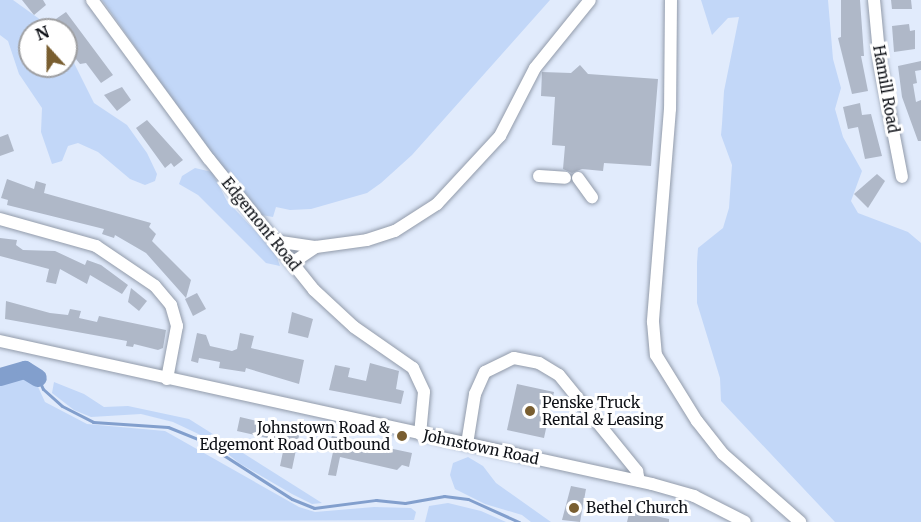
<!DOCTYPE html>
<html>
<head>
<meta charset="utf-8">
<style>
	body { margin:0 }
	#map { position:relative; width:921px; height:522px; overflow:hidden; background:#e1ebfc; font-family:Merriweather,serif }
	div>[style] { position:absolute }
	.green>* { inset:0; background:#c2d7f8 }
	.stream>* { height:3px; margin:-1.5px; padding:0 1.5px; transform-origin:1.5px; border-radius:1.5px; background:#829fcd }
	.river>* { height:18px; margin:-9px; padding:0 9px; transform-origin:9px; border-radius:9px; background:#829fcd }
	.building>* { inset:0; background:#afb8c8 }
	.roads { filter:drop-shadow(0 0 2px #929baa) drop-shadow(0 0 2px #929baa) }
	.minor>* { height:12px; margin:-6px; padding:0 6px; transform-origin:6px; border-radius:6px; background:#fff }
	.dots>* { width:16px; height:16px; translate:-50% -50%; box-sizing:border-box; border:3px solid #fff; border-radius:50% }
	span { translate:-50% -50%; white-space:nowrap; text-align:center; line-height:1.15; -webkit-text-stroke:6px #fff; paint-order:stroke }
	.street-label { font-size:15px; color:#0d1016 }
	.poi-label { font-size:15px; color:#0d1016 }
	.left { translate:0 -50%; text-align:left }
	.right { translate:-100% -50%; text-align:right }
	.north { position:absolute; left:18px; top:18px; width:60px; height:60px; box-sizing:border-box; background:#fff; border:2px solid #9e9fa2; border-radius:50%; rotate:339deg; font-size:16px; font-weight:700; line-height:24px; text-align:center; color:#0d1016 }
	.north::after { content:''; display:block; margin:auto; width:21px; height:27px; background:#795e30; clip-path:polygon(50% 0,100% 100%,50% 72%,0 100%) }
</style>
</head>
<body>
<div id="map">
	<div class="green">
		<i style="clip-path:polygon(0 0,13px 0,45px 23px,48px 30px,30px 30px,30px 66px,66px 66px,66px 47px,94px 103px,127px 125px,147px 153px,157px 174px,155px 181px,145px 185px,130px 179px,98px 152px,78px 143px,68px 146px,62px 161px,52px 164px,41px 132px,42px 108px,19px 74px,8px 41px,0 35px)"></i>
		<i style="clip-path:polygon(102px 0,550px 0,412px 155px,381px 183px,367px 193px,311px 209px,290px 210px,276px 207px,273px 217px,262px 215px,207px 148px)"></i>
		<i style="clip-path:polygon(701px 0,828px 0,833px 59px,841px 88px,835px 109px,843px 137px,862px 171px,851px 201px,858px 213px,908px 232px,921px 243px,921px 522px,835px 522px,721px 401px,720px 378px,697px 303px,697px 263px,698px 248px,723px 228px,729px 208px,732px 165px,721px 135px,722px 124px,724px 91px,739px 17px,728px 18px,712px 35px)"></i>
		<i style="clip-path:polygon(195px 168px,212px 172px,227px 201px,275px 252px,280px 266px,266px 263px,198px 195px,179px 184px,182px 176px)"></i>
		<i style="clip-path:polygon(19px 377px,34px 378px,45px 402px,87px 424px,165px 431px,299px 507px,315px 512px,374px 507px,411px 508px,416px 512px,414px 520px,0 522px,0 384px)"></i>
		<i style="clip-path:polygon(54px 382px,84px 394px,104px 407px,128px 406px,189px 419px,322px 503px,312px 504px,292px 494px,239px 463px,209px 439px,173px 422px,141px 414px,91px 417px,74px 410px,52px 393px)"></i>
		<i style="clip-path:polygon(468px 457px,483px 466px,496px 483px,551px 522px,531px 522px,522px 515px,485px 504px,455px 489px,450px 475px,453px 463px)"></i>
		<i style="clip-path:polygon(448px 503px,481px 511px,506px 522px,425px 522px,429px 506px)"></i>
	</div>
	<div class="stream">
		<i style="left:38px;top:378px;width:12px;rotate:66deg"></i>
		<i style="left:43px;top:389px;width:25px;rotate:42deg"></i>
		<i style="left:62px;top:406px;width:35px;rotate:27deg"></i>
		<i style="left:93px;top:422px;width:75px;rotate:3.8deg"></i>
		<i style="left:168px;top:427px;width:35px;rotate:22deg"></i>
		<i style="left:200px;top:440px;width:109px;rotate:32.7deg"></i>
		<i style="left:292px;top:499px;width:24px;rotate:22deg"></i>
		<i style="left:314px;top:508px;width:63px;rotate:-7.4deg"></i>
		<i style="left:376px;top:500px;width:29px;rotate:6deg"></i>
		<i style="left:405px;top:503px;width:40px;rotate:-10deg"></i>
		<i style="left:444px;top:496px;width:24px;rotate:7deg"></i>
		<i style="left:468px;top:499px;width:56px;rotate:24.3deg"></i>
	</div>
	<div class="river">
		<i style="left:0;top:377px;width:26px;rotate:-16deg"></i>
		<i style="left:25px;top:370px;width:15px;rotate:32deg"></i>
	</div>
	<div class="building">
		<i style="clip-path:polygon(22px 0,43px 0,46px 5px,34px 15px)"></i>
		<i style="clip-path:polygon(841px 0,860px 0,864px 56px,861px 56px,868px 91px,852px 94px,838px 38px,841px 37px)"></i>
		<i style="clip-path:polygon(891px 0,911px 0,912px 9px,892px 9px)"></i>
		<i style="clip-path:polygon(66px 12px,113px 75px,101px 83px,86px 63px,80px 64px,67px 48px,71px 45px,66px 30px,60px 30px,53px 21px)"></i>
		<i style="clip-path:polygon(909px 24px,910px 31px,915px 30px,915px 49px,894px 52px,892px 26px)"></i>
		<i style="clip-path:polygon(921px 61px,921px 70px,915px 71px,917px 83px,913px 84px,916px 102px,921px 100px,921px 141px,918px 141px,902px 97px,898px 66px)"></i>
		<i style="clip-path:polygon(580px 65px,588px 74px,658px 79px,651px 166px,604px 163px,603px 171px,582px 169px,572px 173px,563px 169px,565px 146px,552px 145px,555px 97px,541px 96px,542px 72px,571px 73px)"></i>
		<i style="clip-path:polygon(122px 87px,131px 100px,117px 111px,104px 95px)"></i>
		<i style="clip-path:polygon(860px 103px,862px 115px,871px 114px,882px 156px,865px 159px,858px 127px,848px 129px,843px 107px)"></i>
		<i style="clip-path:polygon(147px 120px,183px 160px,174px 167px,171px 163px,165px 168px,136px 128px)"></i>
		<i style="clip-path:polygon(8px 134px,14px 151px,0 156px,0 137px)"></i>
		<i style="clip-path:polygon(877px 174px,885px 181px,868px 208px,854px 194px)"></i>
		<i style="clip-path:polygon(7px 179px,34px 189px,36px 181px,46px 184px,44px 193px,151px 223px,149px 227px,156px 234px,152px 241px,191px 280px,186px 298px,146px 253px,115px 235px,114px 238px,102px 234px,104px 229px,7px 205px,8px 200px,1px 198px)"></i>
		<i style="clip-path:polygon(0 238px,17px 240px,16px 245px,23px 250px,55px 251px,85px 265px,87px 260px,101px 265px,128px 285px,122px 294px,90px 275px,87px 284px,60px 269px,56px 284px,46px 282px,49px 269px,0 256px)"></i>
		<i style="clip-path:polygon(131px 288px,147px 301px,139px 311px,128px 302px)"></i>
		<i style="clip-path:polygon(197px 293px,206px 309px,193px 316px,185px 299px)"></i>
		<i style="clip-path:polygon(6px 301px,50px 313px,68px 315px,70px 309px,81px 311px,79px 318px,97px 322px,99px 316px,166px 330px,163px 348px,158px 350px,134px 344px,133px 347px,126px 346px,127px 341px,5px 319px)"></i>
		<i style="clip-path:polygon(292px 312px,313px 319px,308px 338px,288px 333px)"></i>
		<i style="clip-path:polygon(197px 333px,206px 335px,210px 346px,232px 351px,237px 349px,240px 333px,254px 336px,251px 348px,304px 360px,299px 384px,246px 368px,245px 372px,219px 368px,220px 362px,199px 358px,198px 363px,191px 361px)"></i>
		<i style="clip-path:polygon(370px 363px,399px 371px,396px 389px,404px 391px,401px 404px,329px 390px,335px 365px,350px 368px,348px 377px,366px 381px)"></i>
		<i style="clip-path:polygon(517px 384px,554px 392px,544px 438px,507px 430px)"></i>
		<i style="clip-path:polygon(240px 417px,300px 431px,292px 469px,280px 466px,285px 442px,237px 431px)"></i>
		<i style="clip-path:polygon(332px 436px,412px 453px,409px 467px,402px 465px,397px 470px,340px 457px,336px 476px,328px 475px,333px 452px,326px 451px)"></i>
		<i style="clip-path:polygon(571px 486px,586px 489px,580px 522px,562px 520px)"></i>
		<i style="clip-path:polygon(630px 510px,669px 519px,669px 522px,627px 522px)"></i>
	</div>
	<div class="roads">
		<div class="minor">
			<i style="left:92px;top:0;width:197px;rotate:53.7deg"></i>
			<i style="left:209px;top:159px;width:168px;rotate:51.3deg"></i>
			<i style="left:314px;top:290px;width:54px;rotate:42.8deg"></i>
			<i style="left:354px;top:327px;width:72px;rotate:34.8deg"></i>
			<i style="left:413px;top:368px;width:26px;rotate:65deg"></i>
			<i style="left:424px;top:392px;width:42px;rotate:95.4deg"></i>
			<i style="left:671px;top:0;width:109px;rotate:90.5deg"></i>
			<i style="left:670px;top:109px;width:214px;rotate:94.6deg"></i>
			<i style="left:653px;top:322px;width:33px;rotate:85deg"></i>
			<i style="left:656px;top:355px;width:78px;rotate:58.2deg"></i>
			<i style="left:697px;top:421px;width:42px;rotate:51.8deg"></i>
			<i style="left:723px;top:454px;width:103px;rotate:41.4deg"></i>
			<i style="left:874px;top:0;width:64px;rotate:84.6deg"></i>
			<i style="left:880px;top:64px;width:115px;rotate:79deg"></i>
			<i style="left:539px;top:176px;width:26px;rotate:4deg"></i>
			<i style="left:578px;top:178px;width:24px;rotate:54deg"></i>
			<i style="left:0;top:219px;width:100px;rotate:15.7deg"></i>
			<i style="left:96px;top:246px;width:71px;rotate:34.1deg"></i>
			<i style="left:155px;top:286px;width:25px;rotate:50deg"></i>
			<i style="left:171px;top:305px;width:22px;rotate:74deg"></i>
			<i style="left:177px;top:326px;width:54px;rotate:100.7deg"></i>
			<i style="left:274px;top:241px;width:41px;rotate:8.3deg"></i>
			<i style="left:292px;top:263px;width:29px;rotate:-34deg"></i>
			<i style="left:316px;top:247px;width:51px;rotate:-7.8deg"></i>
			<i style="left:367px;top:240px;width:29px;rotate:-18deg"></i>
			<i style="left:395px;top:231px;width:50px;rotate:-32.7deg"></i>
			<i style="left:437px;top:204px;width:93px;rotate:-47.2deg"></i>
			<i style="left:500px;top:136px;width:76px;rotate:-62.8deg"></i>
			<i style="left:535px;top:68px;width:87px;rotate:-51deg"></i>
			<i style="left:0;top:341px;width:667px;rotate:12.37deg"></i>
			<i style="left:652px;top:484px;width:44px;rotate:15.9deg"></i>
			<i style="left:694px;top:496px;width:57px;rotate:27deg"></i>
			<i style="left:467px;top:444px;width:51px;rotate:-80.9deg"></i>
			<i style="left:475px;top:394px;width:24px;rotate:-66deg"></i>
			<i style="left:485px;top:372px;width:32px;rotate:-26deg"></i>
			<i style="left:514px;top:358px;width:25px;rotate:11deg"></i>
			<i style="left:539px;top:363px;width:23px;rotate:31deg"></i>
			<i style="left:559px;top:375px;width:124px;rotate:50.9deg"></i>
			<i style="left:637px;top:471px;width:10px;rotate:79deg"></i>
		</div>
	</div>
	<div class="dots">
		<i style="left:530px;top:411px;background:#795e30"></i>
		<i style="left:402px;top:436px;background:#795e30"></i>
		<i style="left:574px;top:508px;background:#795e30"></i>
	</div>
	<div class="street-label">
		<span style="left:886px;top:89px;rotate:80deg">Hamill Road</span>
		<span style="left:261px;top:224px;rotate:51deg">Edgemont Road</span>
		<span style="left:481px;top:447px;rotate:12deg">Johnstown Road</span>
	</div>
	<div class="poi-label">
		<span class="left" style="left:542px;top:411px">Penske Truck<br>Rental &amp; Leasing</span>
		<span class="right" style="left:390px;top:436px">Johnstown Road &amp;<br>Edgemont Road Outbound</span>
		<span class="left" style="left:586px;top:508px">Bethel Church</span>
	</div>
	<div class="north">N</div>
</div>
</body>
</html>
